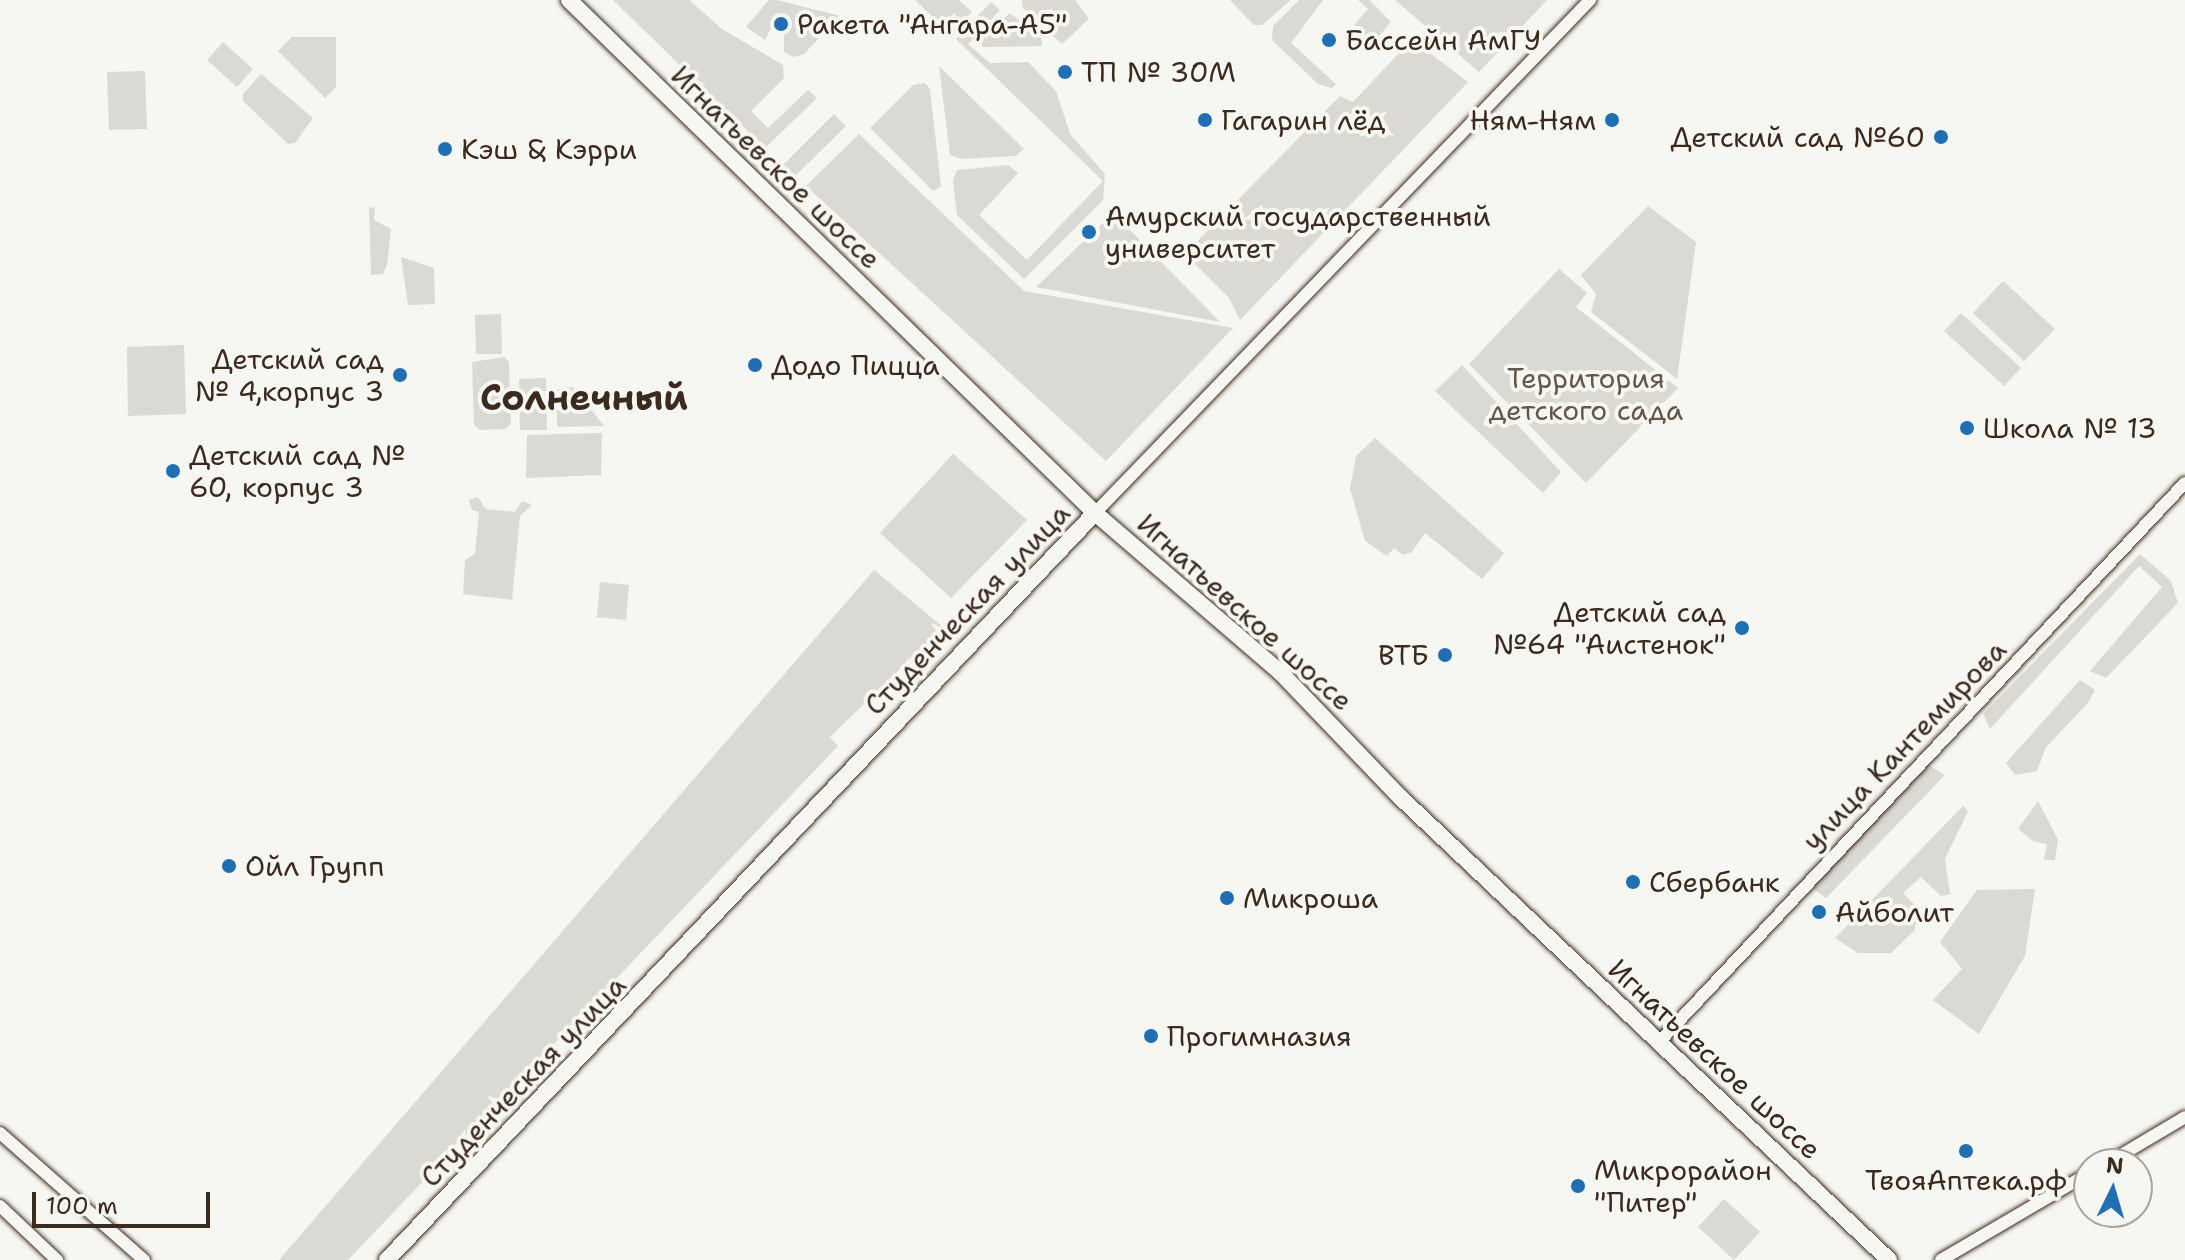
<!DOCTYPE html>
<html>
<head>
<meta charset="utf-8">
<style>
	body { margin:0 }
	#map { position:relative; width:2185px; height:1260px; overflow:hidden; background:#f6f6f2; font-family:"Shantell Sans",sans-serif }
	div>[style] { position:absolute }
	.green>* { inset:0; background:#dad9d3 }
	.roads { filter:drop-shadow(0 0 2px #3b2a1e) drop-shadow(0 0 2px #3b2a1e) }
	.minor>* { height:12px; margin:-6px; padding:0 6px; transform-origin:6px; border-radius:6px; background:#f6f6f2 }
	.major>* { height:16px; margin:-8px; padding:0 8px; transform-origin:8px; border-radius:8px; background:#f6f6f2 }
	.dots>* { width:22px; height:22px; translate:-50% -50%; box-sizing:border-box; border:4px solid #f6f6f2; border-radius:50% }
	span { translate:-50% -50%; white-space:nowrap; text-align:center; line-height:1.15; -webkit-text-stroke:8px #f6f6f2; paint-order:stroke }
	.poi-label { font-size:28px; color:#3b2a1e }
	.left { translate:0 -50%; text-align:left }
	.right { translate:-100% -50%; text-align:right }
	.street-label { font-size:28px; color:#3b2a1e }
	.park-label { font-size:28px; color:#63564b }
	.district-label { font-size:36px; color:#3b2a1e; font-weight:700 }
	.north { position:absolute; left:2073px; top:1148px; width:80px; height:80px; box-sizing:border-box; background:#f6f6f2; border:2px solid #aba49d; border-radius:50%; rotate:5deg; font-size:22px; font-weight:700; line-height:32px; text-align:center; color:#3b2a1e }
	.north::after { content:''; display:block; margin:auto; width:28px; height:36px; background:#1f6fb2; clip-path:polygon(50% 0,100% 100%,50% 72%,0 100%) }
	.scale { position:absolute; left:32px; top:1192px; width:178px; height:36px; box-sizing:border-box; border:4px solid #3b2a1e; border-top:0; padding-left:10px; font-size:24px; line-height:28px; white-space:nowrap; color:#3b2a1e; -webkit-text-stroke:6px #f6f6f2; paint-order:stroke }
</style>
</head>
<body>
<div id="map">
	<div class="green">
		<i style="clip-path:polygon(613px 0,689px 0,722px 29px,783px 65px,784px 78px,751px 111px,768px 128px,808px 90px,817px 98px,765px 148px)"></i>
		<i style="clip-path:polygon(769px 0,777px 0,840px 16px,804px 54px,794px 57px,784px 52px,784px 17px,776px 19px,765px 40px,746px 27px)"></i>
		<i style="clip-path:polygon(915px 0,959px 0,972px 12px,951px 34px)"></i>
		<i style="clip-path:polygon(1022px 0,1075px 0,1089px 19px,1062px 44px,1023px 8px)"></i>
		<i style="clip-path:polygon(1230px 0,1291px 0,1262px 25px,1254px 25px)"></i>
		<i style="clip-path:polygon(1299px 0,1323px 0,1291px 43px,1336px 84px,1332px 88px,1318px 84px,1272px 40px,1273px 26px)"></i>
		<i style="clip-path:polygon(1358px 0,1369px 0,1391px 22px,1366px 51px,1360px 45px,1367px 37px,1354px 25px,1368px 9px)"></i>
		<i style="clip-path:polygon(1395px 0,1547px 0,1479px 72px)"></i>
		<i style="clip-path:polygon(991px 2px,1000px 10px,968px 44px,990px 63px,1028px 62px,1056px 91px,1070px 134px,1105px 174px,1103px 200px,1024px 279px,957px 215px,953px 180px,957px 170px,1008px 165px,1018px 173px,979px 215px,1027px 260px,1103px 181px,956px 39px)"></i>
		<i style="clip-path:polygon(1010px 13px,1041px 38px,1042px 46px,982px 47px,982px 38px)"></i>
		<i style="clip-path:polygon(1403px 33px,1468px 82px,1240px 320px,1229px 298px,1185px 254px,1336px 100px,1340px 96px,1353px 102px,1402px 50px,1396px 43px)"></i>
		<i style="clip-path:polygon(292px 37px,336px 37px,336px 87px,325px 98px,278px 51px)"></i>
		<i style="clip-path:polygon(223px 42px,253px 69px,237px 87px,207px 60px)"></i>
		<i style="clip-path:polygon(939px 66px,1024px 149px,1016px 156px,962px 159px,950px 155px)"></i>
		<i style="clip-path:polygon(145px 71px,147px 129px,109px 130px,107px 72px)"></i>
		<i style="clip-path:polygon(261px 74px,313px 118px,295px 143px,288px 144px,243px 101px,243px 94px)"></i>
		<i style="clip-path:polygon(925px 83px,930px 89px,941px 187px,933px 191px,870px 128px,913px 85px)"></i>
		<i style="clip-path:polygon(834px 114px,846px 126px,795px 176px,783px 165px)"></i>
		<i style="clip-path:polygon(859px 134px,1024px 291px,1233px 328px,1106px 461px,806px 186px)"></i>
		<i style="clip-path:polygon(1648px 206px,1696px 242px,1677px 379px,1591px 312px,1596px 294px,1581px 275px)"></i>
		<i style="clip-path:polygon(375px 207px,374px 220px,391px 229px,387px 265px,383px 274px,371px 275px,369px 208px)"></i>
		<i style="clip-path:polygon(1106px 220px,1128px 228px,1220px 322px,1036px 287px)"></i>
		<i style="clip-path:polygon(401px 257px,434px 268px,435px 304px,408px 305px)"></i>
		<i style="clip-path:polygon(1559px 269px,1587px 293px,1576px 307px,1678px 388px,1586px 483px,1469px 364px)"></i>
		<i style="clip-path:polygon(2003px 281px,2055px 329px,2024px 361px,1973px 313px)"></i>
		<i style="clip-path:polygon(1961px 313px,2021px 368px,2004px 386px,1944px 331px)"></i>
		<i style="clip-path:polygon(501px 314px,502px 354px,476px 354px,475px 315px)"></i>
		<i style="clip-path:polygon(184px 345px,186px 414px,128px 416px,127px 347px)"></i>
		<i style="clip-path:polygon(504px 357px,509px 362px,511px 424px,505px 429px,480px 430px,474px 425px,472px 362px)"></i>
		<i style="clip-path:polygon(1462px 365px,1561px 472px,1543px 493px,1435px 391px)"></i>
		<i style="clip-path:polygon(546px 378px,547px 430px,520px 430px,519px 379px)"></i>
		<i style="clip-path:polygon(573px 387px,604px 426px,557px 427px,557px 389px)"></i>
		<i style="clip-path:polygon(602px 433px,601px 475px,526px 478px,527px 435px)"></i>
		<i style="clip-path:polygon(1375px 438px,1504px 553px,1482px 579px,1425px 533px,1412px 552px,1403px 555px,1394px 548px,1387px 556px,1365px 541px,1350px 489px,1356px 456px)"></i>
		<i style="clip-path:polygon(953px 454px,1027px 520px,951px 598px,880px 533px)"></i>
		<i style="clip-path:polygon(478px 497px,485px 509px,515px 512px,522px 501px,532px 505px,520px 516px,512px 600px,463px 594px,465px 560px,475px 554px,479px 512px,472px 510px,469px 500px)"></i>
		<i style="clip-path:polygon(2140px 554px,2171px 581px,2178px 603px,2106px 678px,2090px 671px,2162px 587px,2139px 566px,1990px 729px,1983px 714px)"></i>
		<i style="clip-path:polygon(874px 570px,943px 627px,830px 737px,838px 746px,348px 1260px,279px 1260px)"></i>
		<i style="clip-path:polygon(600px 582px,629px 585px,626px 620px,597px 617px)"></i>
		<i style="clip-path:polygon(2080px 680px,2095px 690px,2087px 704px,2046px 747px,2037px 771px,2015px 775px,2006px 763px)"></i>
		<i style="clip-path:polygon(1927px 764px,1945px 775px,1826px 898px,1812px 888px)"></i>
		<i style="clip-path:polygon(2038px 801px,2058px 840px,2055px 860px,2044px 860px,2047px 844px,2033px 841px,2018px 829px)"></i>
		<i style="clip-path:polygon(1963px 806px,1968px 811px,1945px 859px,1950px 894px,1941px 896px,1921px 877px,1903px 893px,1918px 908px,1915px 930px,1891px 953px,1858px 953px,1835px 938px)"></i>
		<i style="clip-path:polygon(2035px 889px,2025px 956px,1979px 1034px,1933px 1000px,1962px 969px,1940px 942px,1977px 890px)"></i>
		<i style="clip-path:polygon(1724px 1199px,1760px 1232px,1734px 1260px,1698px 1227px)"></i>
	</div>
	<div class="roads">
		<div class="minor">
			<i style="left:1095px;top:513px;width:713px;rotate:-46.02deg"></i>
			<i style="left:1660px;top:1041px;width:766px;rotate:-46.75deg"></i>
			<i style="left:0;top:1133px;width:192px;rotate:41.4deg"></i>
			<i style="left:2106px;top:1164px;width:92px;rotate:-30.7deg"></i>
			<i style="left:0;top:1206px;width:79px;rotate:43.5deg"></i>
			<i style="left:1941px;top:1260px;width:172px;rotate:-30.4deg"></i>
		</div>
		<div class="major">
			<i style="left:569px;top:0;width:735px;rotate:44.28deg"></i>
			<i style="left:1095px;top:513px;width:245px;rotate:40.7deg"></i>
			<i style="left:1281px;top:673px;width:173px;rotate:46.2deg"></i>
			<i style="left:1401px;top:798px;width:672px;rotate:43.43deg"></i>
			<i style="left:387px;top:1260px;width:1029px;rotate:-46.54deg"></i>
		</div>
	</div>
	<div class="dots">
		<i style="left:781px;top:24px;background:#1f6fb2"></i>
		<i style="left:1329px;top:40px;background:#1f6fb2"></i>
		<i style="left:1065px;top:72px;background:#1f6fb2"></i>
		<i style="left:1205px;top:120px;background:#1f6fb2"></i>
		<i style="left:1612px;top:120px;background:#1f6fb2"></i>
		<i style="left:1941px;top:137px;background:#1f6fb2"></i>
		<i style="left:445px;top:149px;background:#1f6fb2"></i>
		<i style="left:1089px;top:232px;background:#1f6fb2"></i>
		<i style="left:755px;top:365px;background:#1f6fb2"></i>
		<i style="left:400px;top:375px;background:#1f6fb2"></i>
		<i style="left:1967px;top:428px;background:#1f6fb2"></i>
		<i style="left:173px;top:471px;background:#1f6fb2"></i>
		<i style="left:1742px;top:628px;background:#1f6fb2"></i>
		<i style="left:1445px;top:655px;background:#1f6fb2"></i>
		<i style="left:229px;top:866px;background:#1f6fb2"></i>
		<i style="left:1633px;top:882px;background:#1f6fb2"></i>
		<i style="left:1227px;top:898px;background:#1f6fb2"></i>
		<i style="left:1819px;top:912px;background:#1f6fb2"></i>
		<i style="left:1151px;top:1036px;background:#1f6fb2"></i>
		<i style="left:1966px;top:1151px;background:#1f6fb2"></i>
		<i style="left:1578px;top:1186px;background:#1f6fb2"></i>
	</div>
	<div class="poi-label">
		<span class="left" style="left:797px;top:24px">Ракета "Ангара-А5"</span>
		<span class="left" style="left:1345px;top:40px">Бассейн АмГУ</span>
		<span class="left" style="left:1081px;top:72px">ТП № 30М</span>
		<span class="left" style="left:1221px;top:120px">Гагарин лёд</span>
		<span class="right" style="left:1596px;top:120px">Ням-Ням</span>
		<span class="right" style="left:1925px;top:137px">Детский сад №60</span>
		<span class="left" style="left:461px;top:149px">Кэш &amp; Кэрри</span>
		<span class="left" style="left:1105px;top:232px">Амурский государственный<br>университет</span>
		<span class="right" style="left:384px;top:375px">Детский сад<br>№ 4,корпус 3</span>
		<span class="left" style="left:771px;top:365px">Додо Пицца</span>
		<span class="left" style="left:1983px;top:428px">Школа № 13</span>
		<span class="left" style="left:189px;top:471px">Детский сад №<br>60, корпус 3</span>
		<span class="right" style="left:1726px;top:628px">Детский сад<br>№64 "Аистенок"</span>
		<span class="right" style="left:1429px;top:655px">ВТБ</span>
		<span class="left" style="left:245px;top:866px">Ойл Групп</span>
		<span class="left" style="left:1649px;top:882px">Сбербанк</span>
		<span class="left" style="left:1243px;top:898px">Микроша</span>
		<span class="left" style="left:1835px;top:912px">Айболит</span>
		<span class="left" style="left:1167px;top:1036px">Прогимназия</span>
		<span class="left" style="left:1594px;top:1186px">Микрорайон<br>"Питер"</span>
		<span style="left:1966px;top:1180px">ТвояАптека.рф</span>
	</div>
	<div class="street-label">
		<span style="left:776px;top:167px;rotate:44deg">Игнатьевское шоссе</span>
		<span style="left:967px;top:609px;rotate:-46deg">Студенческая улица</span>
		<span style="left:1245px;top:612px;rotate:42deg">Игнатьевское шоссе</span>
		<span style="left:1904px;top:745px;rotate:-46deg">улица Кантемирова</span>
		<span style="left:1715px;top:1059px;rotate:43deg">Игнатьевское шоссе</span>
		<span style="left:523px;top:1081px;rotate:-46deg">Студенческая улица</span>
	</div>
	<div class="park-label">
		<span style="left:1586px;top:394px">Территория<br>детского сада</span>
	</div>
	<div class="district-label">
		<span style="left:584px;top:398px">Солнечный</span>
	</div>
	<div class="north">N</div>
	<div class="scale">100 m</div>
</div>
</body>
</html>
